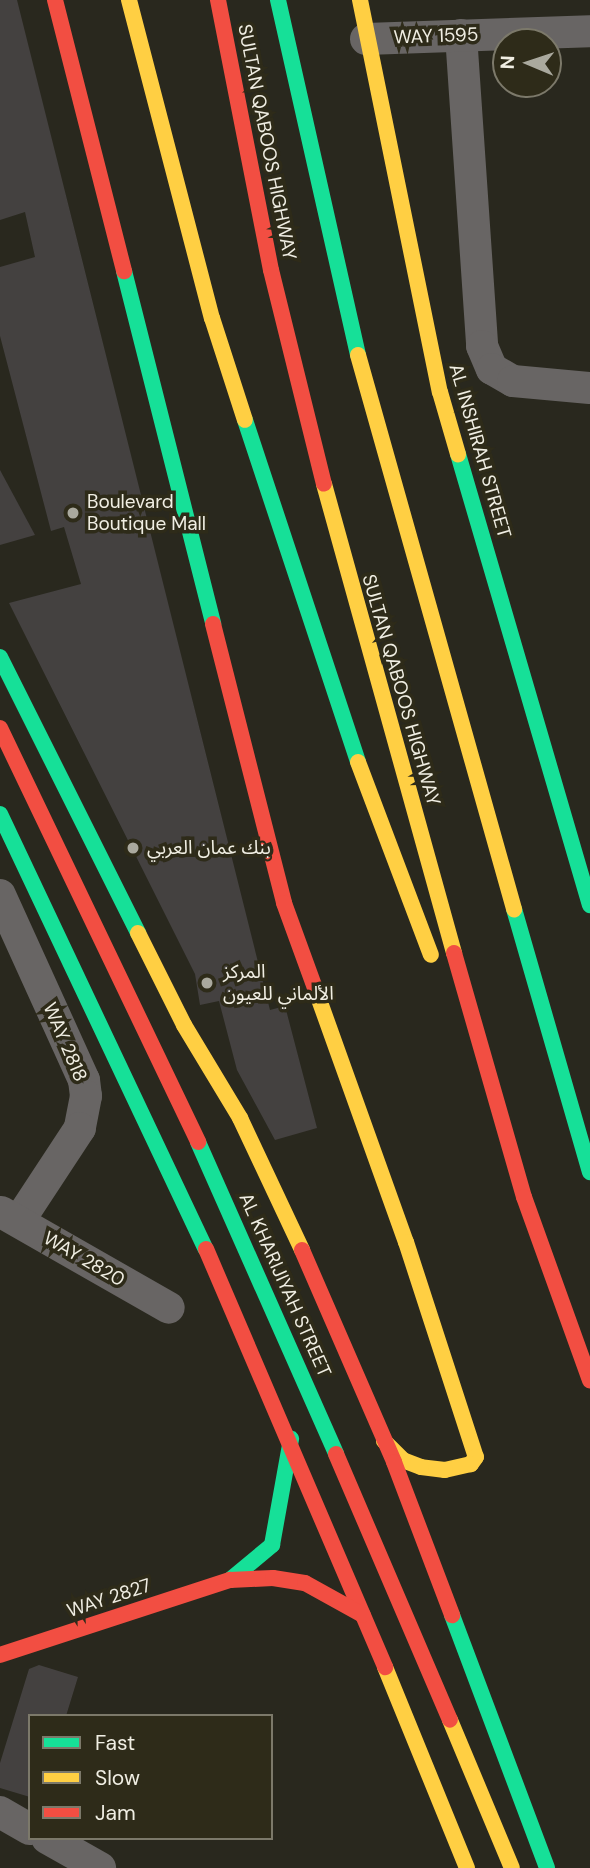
<!DOCTYPE html>
<html>
<head>
<meta charset="utf-8">
<style>
	body { margin:0 }
	#map { position:relative; width:590px; height:1868px; overflow:hidden; background:#29281e; font-family:"DM Sans","Noto Sans Arabic",sans-serif }
	div>[style] { position:absolute }
	.building>* { inset:0; background:#444140 }
	.street>* { height:32px; margin:-16px; padding:0 16px; transform-origin:16px; border-radius:16px; background:#686564 }
	.fast>* { height:16px; margin:-8px; padding:0 8px; transform-origin:8px; border-radius:8px; background:#16e098 }
	.slow>* { height:16px; margin:-8px; padding:0 8px; transform-origin:8px; border-radius:8px; background:#ffcf43 }
	.jam>* { height:16px; margin:-8px; padding:0 8px; transform-origin:8px; border-radius:8px; background:#f24e42 }
	.dots>* { width:19px; height:19px; translate:-50% -50%; box-sizing:border-box; border:4px solid #2e2b19; border-radius:50% }
	span { translate:-50% -50%; white-space:nowrap; text-align:center; line-height:1.15; -webkit-text-stroke:7px #2e2b19; paint-order:stroke }
	.street-label { font-size:19px; color:#f0eee3 }
	.poi-label { font-size:19px; color:#f0eee3 }
	.left { translate:0 -50%; text-align:left }
	.legend { position:absolute; left:28px; top:1714px; width:245px; height:126px; box-sizing:border-box; background:#2e2b19; border:2px solid #7c796a; margin:0; padding:9px 12px; list-style:none; font-size:21px; color:#f0eee3 }
	.legend li { display:flex; align-items:center; gap:14px; height:35px }
	.legend b { width:35px; border:2px solid #7c796a }
	.north { position:absolute; left:492px; top:28px; width:70px; height:70px; box-sizing:border-box; background:#2e2b19; border:2px solid #7c796a; border-radius:50%; rotate:272deg; font-size:19px; font-weight:700; line-height:28px; text-align:center; color:#f0eee3 }
	.north::after { content:''; display:block; margin:auto; width:24px; height:32px; background:#aaa99e; clip-path:polygon(50% 0,100% 100%,50% 72%,0 100%) }
</style>
</head>
<body>
<div id="map">
	<div class="building">
		<i style="clip-path:polygon(0 0,17px 0,270px 1010px,285px 1006px,317px 1128px,275px 1140px,237px 1070px,219px 1001px,200px 1005px,195px 974px,9px 603px,81px 584px,64px 527px,51px 531px,0 336px,0 267px,35px 257px,25px 212px,0 220px)"></i>
		<i style="clip-path:polygon(0 470px,35px 535px,0 545px)"></i>
		<i style="clip-path:polygon(39px 1665px,78px 1677px,66px 1716px,30px 1716px,30px 1797px,0 1788px,0 1763px,29px 1669px)"></i>
	</div>
	<div class="street">
		<i style="left:461px;top:35px;width:312px;rotate:86.1deg"></i>
		<i style="left:482px;top:346px;width:25px;rotate:67deg"></i>
		<i style="left:492px;top:369px;width:24px;rotate:30deg"></i>
		<i style="left:513px;top:381px;width:77px;rotate:5.2deg"></i>
		<i style="left:366px;top:39px;width:224px;rotate:-2deg"></i>
		<i style="left:0;top:895px;width:203px;rotate:65.6deg"></i>
		<i style="left:84px;top:1080px;width:16px;rotate:83deg"></i>
		<i style="left:86px;top:1096px;width:33px;rotate:101deg"></i>
		<i style="left:80px;top:1128px;width:111px;rotate:123.3deg"></i>
		<i style="left:1px;top:1212px;width:193px;rotate:29.7deg"></i>
		<i style="left:0;top:1812px;width:34px;rotate:30deg"></i>
		<i style="left:47px;top:1838px;width:61px;rotate:29.5deg"></i>
	</div>
	<div class="fast">
		<i style="left:278px;top:0;width:364px;rotate:77.3deg"></i>
		<i style="left:124px;top:271px;width:364px;rotate:75.8deg"></i>
		<i style="left:245px;top:420px;width:360px;rotate:71.7deg"></i>
		<i style="left:458px;top:454px;width:470px;rotate:73.7deg"></i>
		<i style="left:0;top:657px;width:309px;rotate:63.4deg"></i>
		<i style="left:0;top:814px;width:481px;rotate:64.7deg"></i>
		<i style="left:514px;top:909px;width:274px;rotate:73.9deg"></i>
		<i style="left:198px;top:1142px;width:341px;rotate:66.1deg"></i>
		<i style="left:230px;top:1580px;width:55px;rotate:-39.8deg"></i>
		<i style="left:272px;top:1545px;width:108px;rotate:-79.8deg"></i>
		<i style="left:452px;top:1615px;width:270px;rotate:69.4deg"></i>
	</div>
	<div class="slow">
		<i style="left:129px;top:0;width:329px;rotate:75.4deg"></i>
		<i style="left:212px;top:318px;width:107px;rotate:72.1deg"></i>
		<i style="left:360px;top:0;width:400px;rotate:78.5deg"></i>
		<i style="left:440px;top:392px;width:65px;rotate:73.8deg"></i>
		<i style="left:358px;top:355px;width:576px;rotate:74.27deg"></i>
		<i style="left:324px;top:484px;width:487px;rotate:74.5deg"></i>
		<i style="left:358px;top:762px;width:206px;rotate:69.3deg"></i>
		<i style="left:138px;top:933px;width:103px;rotate:63.4deg"></i>
		<i style="left:184px;top:1025px;width:109px;rotate:58.9deg"></i>
		<i style="left:240px;top:1118px;width:146px;rotate:64.8deg"></i>
		<i style="left:316px;top:991px;width:267px;rotate:70.3deg"></i>
		<i style="left:406px;top:1242px;width:226px;rotate:72deg"></i>
		<i style="left:476px;top:1457px;width:9px;rotate:126deg"></i>
		<i style="left:471px;top:1464px;width:27px;rotate:167deg"></i>
		<i style="left:445px;top:1470px;width:24px;rotate:-173deg"></i>
		<i style="left:421px;top:1467px;width:19px;rotate:-159deg"></i>
		<i style="left:403px;top:1460px;width:27px;rotate:-135deg"></i>
		<i style="left:385px;top:1667px;width:217px;rotate:67.8deg"></i>
		<i style="left:450px;top:1720px;width:160px;rotate:67.3deg"></i>
	</div>
	<div class="jam">
		<i style="left:55px;top:0;width:280px;rotate:75.7deg"></i>
		<i style="left:218px;top:0;width:275px;rotate:78.9deg"></i>
		<i style="left:271px;top:270px;width:220px;rotate:76.1deg"></i>
		<i style="left:213px;top:624px;width:288px;rotate:75.7deg"></i>
		<i style="left:284px;top:903px;width:94px;rotate:70deg"></i>
		<i style="left:0;top:728px;width:459px;rotate:64.4deg"></i>
		<i style="left:454px;top:953px;width:254px;rotate:74deg"></i>
		<i style="left:524px;top:1197px;width:195px;rotate:70.2deg"></i>
		<i style="left:206px;top:1249px;width:455px;rotate:66.8deg"></i>
		<i style="left:302px;top:1250px;width:231px;rotate:66.5deg"></i>
		<i style="left:394px;top:1462px;width:164px;rotate:69.2deg"></i>
		<i style="left:336px;top:1454px;width:289px;rotate:66.8deg"></i>
		<i style="left:0;top:1655px;width:242px;rotate:-18.1deg"></i>
		<i style="left:230px;top:1580px;width:43px;rotate:-2.7deg"></i>
		<i style="left:273px;top:1578px;width:32px;rotate:9deg"></i>
		<i style="left:305px;top:1583px;width:66px;rotate:28.9deg"></i>
	</div>
	<div class="dots">
		<i style="left:73px;top:513px;background:#aaa99e"></i>
		<i style="left:133px;top:848px;background:#aaa99e"></i>
		<i style="left:207px;top:983px;background:#aaa99e"></i>
	</div>
	<div class="street-label">
		<span style="left:436px;top:36px;rotate:-2deg">WAY 1595</span>
		<span style="left:267px;top:142px;rotate:79deg">SULTAN QABOOS HIGHWAY</span>
		<span style="left:480px;top:451px;rotate:74deg">AL INSHIRAH STREET</span>
		<span style="left:401px;top:690px;rotate:74deg">SULTAN QABOOS HIGHWAY</span>
		<span style="left:65px;top:1042px;rotate:67deg">WAY 2818</span>
		<span style="left:84px;top:1259px;rotate:30deg">WAY 2820</span>
		<span style="left:285px;top:1285px;rotate:66deg">AL KHARIJIYAH STREET</span>
		<span style="left:109px;top:1598px;rotate:-18deg">WAY 2827</span>
	</div>
	<div class="poi-label">
		<span class="left" style="left:87px;top:513px">Boulevard<br>Boutique Mall</span>
		<span class="left" style="left:147px;top:848px">بنك عمان العربي</span>
		<span class="left" style="left:223px;top:983px">المركز<br>الألماني للعيون</span>
	</div>
	<ul class="legend">
	<li><b style="height:9px;background:#16e098"></b>Fast</li>
	<li><b style="height:9px;background:#ffcf43"></b>Slow</li>
	<li><b style="height:9px;background:#f24e42"></b>Jam</li>
	</ul>
	<div class="north">N</div>
</div>
</body>
</html>
